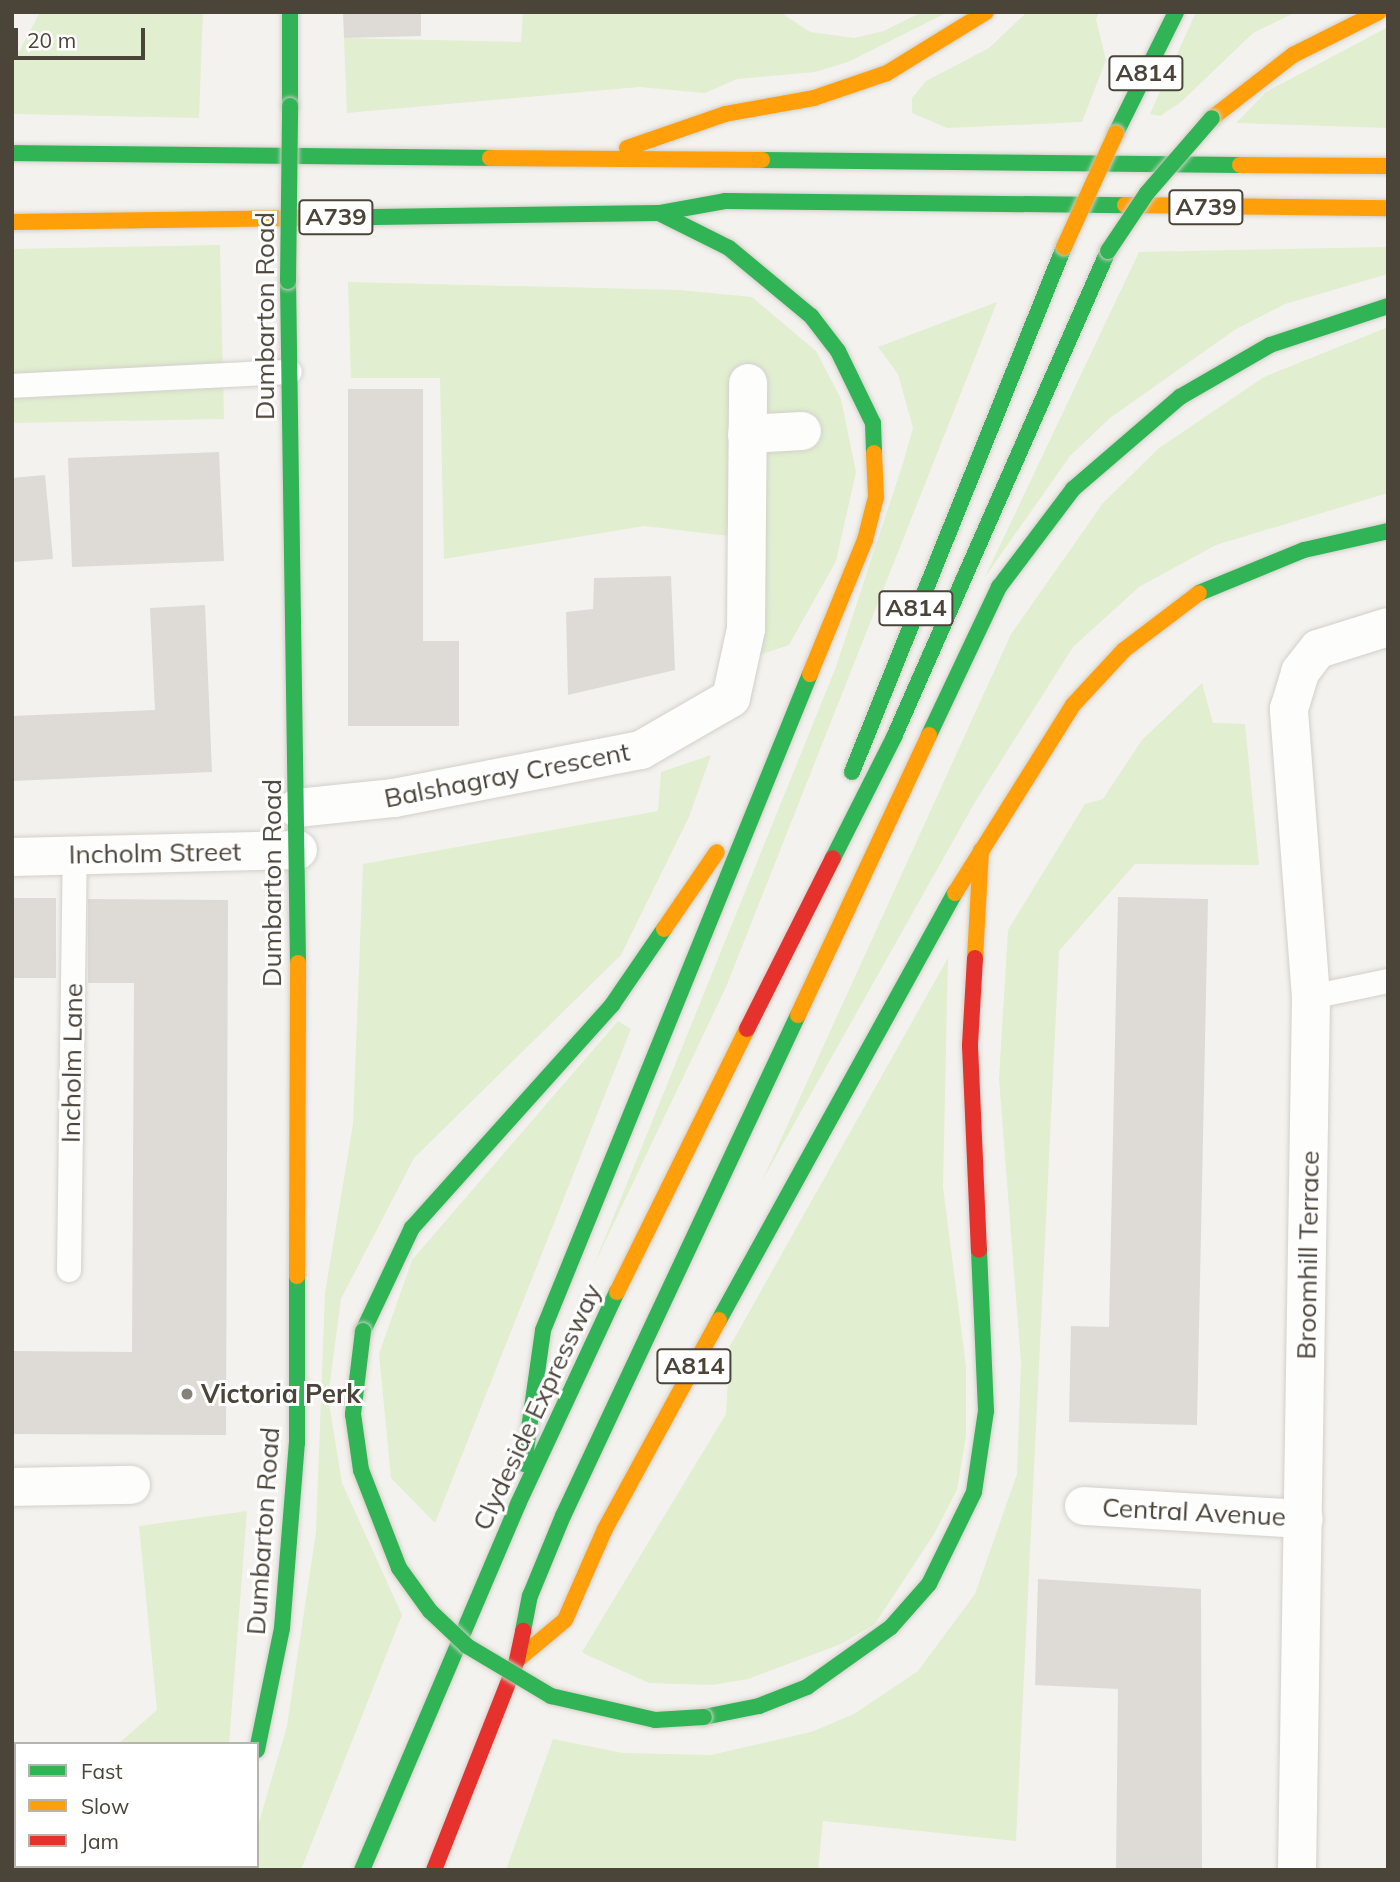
<!DOCTYPE html>
<html>
<head>
<meta charset="utf-8">
<style>
	body { margin:0 }
	#map { position:relative; width:1400px; height:1882px; overflow:hidden; background:#f4f2ee; font-family:Mulish,sans-serif }
	div>[style] { position:absolute }
	.green>* { inset:0; background:#e1eecf }
	.building>* { inset:0; background:#dedbd6 }
	.roads { filter:drop-shadow(0 0 2px #d2d0cb) drop-shadow(0 0 2px #d2d0cb) }
	.lane>* { height:24px; margin:-12px; padding:0 12px; transform-origin:12px; border-radius:12px; background:#fdfdfc }
	.street>* { height:38px; margin:-19px; padding:0 19px; transform-origin:19px; border-radius:19px; background:#fdfdfc }
	.fast>* { height:16px; margin:-8px; padding:0 8px; transform-origin:8px; border-radius:8px; background:#30b455 }
	.slow>* { height:16px; margin:-8px; padding:0 8px; transform-origin:8px; border-radius:8px; background:#ff9f0a }
	.jam>* { height:16px; margin:-8px; padding:0 8px; transform-origin:8px; border-radius:8px; background:#e5322d }
	.bridges { filter:drop-shadow(0 0 2px #d3cfc5) drop-shadow(0 0 2px #d3cfc5) }
	.fast-bridge>* { height:16px; margin:-8px; padding:0 8px; transform-origin:8px; border-radius:8px; background:#30b455 }
	.slow-bridge>* { height:16px; margin:-8px; padding:0 8px; transform-origin:8px; border-radius:8px; background:#ff9f0a }
	.dots>* { width:19px; height:19px; translate:-50% -50%; box-sizing:border-box; border:4px solid #fff; border-radius:50% }
	span { translate:-50% -50%; white-space:nowrap; text-align:center; line-height:1.15; -webkit-text-stroke:6px #fff; paint-order:stroke }
	.shield-label span { padding:2px 5px; background:#fff; border:2px solid; border-radius:5px; -webkit-text-stroke-width:0 }
	.shield-label { font-size:24px; color:#4b4439; font-weight:700 }
	.street-label { font-size:26px; color:#4b4439 }
	.poi-label { font-size:26px; color:#4b4439; font-weight:700 }
	.left { translate:0 -50%; text-align:left }
	.frame { position:absolute; inset:0; border:14px solid #4b4439; pointer-events:none }
	.legend { position:absolute; left:14px; top:1742px; width:245px; height:126px; box-sizing:border-box; background:#fff; border:2px solid #b7b4b0; margin:0; padding:9px 12px; list-style:none; font-size:21px; color:#4b4439 }
	.legend li { display:flex; align-items:center; gap:14px; height:35px }
	.legend b { width:35px; border:2px solid #b7b4b0 }
	.scale { position:absolute; left:14px; top:28px; width:131px; height:32px; box-sizing:border-box; border:4px solid #4b4439; border-top:0; padding-left:9px; font-size:21px; line-height:24px; white-space:nowrap; color:#4b4439; -webkit-text-stroke:5px #fff; paint-order:stroke }
</style>
</head>
<body>
<div id="map">
	<div class="green">
		<i style="clip-path:polygon(40px 12px,203px 12px,199px 118px,12px 114px,12px 65px)"></i>
		<i style="clip-path:polygon(523px 12px,780px 12px,810px 32px,854px 38px,884px 31px,922px 12px,948px 12px,848px 62px,815px 72px,737px 79px,705px 93px,639px 87px,347px 113px,344px 38px,521px 42px)"></i>
		<i style="clip-path:polygon(1027px 12px,1099px 12px,1096px 19px,1106px 60px,1082px 122px,947px 128px,912px 113px,912px 98px,926px 81px,989px 48px)"></i>
		<i style="clip-path:polygon(1196px 12px,1296px 12px,1253px 33px,1181px 102px,1160px 116px,1150px 114px)"></i>
		<i style="clip-path:polygon(1388px 27px,1388px 128px,1236px 123px,1266px 92px)"></i>
		<i style="clip-path:polygon(220px 245px,224px 419px,12px 423px,12px 249px)"></i>
		<i style="clip-path:polygon(1388px 247px,1388px 274px,1285px 304px,1236px 329px,1110px 418px,1070px 456px,985px 577px,1139px 252px)"></i>
		<i style="clip-path:polygon(348px 282px,679px 290px,752px 297px,816px 351px,841px 399px,856px 472px,836px 561px,789px 645px,756px 656px,754px 539px,644px 526px,444px 559px,440px 378px,351px 378px)"></i>
		<i style="clip-path:polygon(997px 302px,726px 987px,594px 1265px,836px 667px,904px 460px,913px 428px,898px 374px,878px 347px)"></i>
		<i style="clip-path:polygon(1388px 327px,1388px 493px,1216px 545px,1139px 587px,1073px 647px,975px 802px,762px 1181px,1011px 634px,1103px 503px,1159px 448px,1264px 377px)"></i>
		<i style="clip-path:polygon(1202px 683px,1213px 723px,1245px 724px,1259px 865px,1135px 864px,1059px 951px,1016px 1841px,823px 1821px,818px 1870px,506px 1870px,553px 1739px,623px 1753px,711px 1755px,811px 1732px,854px 1714px,918px 1671px,975px 1594px,1017px 1474px,1021px 1363px,999px 1079px,1008px 930px,1085px 804px,1103px 799px,1142px 740px)"></i>
		<i style="clip-path:polygon(711px 755px,689px 817px,621px 955px,414px 1158px,341px 1299px,328px 1397px,342px 1483px,402px 1615px,301px 1870px,246px 1870px,257px 1866px,257px 1829px,287px 1726px,316px 1532px,325px 1293px,353px 1124px,363px 864px,658px 811px,661px 772px)"></i>
		<i style="clip-path:polygon(948px 958px,943px 1187px,966px 1366px,966px 1436px,957px 1490px,934px 1534px,875px 1624px,841px 1644px,748px 1679px,712px 1685px,649px 1683px,587px 1655px,582px 1652px,726px 1414px,730px 1346px)"></i>
		<i style="clip-path:polygon(618px 1021px,631px 1029px,435px 1523px,391px 1478px,379px 1354px,412px 1260px)"></i>
		<i style="clip-path:polygon(247px 1511px,229px 1744px,118px 1744px,157px 1710px,139px 1526px)"></i>
	</div>
	<div class="building">
		<i style="clip-path:polygon(343px 12px,421px 12px,421px 36px,344px 38px)"></i>
		<i style="clip-path:polygon(348px 389px,423px 389px,423px 641px,459px 641px,459px 726px,348px 726px)"></i>
		<i style="clip-path:polygon(219px 452px,224px 561px,72px 567px,68px 458px)"></i>
		<i style="clip-path:polygon(45px 475px,53px 559px,12px 562px,12px 478px)"></i>
		<i style="clip-path:polygon(671px 576px,675px 670px,568px 695px,566px 612px,593px 609px,594px 578px)"></i>
		<i style="clip-path:polygon(205px 605px,212px 772px,12px 781px,12px 716px,155px 710px,150px 608px)"></i>
		<i style="clip-path:polygon(1118px 897px,1208px 899px,1197px 1425px,1069px 1422px,1071px 1326px,1109px 1327px)"></i>
		<i style="clip-path:polygon(12px 898px,56px 898px,56px 978px,12px 978px)"></i>
		<i style="clip-path:polygon(88px 899px,228px 900px,226px 1435px,12px 1434px,12px 1351px,132px 1352px,134px 983px,88px 983px)"></i>
		<i style="clip-path:polygon(1038px 1579px,1201px 1589px,1202px 1870px,1116px 1870px,1118px 1689px,1035px 1685px)"></i>
	</div>
	<div class="roads">
		<div class="lane">
			<i style="left:12px;top:386px;width:278px;rotate:-2.9deg"></i>
			<i style="left:1311px;top:997px;width:79px;rotate:-11.7deg"></i>
			<i style="left:69px;top:1270px;width:415px;rotate:-89.2deg"></i>
		</div>
		<div class="street">
			<i style="left:747px;top:434px;width:55px;rotate:-3.1deg"></i>
			<i style="left:297px;top:808px;width:98px;rotate:-5.9deg"></i>
			<i style="left:394px;top:798px;width:252px;rotate:-11deg"></i>
			<i style="left:641px;top:750px;width:104px;rotate:-30deg"></i>
			<i style="left:731px;top:698px;width:71px;rotate:-77.7deg"></i>
			<i style="left:746px;top:629px;width:246px;rotate:-89.5deg"></i>
			<i style="left:12px;top:857px;width:286px;rotate:-1.4deg"></i>
			<i style="left:12px;top:1487px;width:119px;rotate:-1deg"></i>
			<i style="left:1084px;top:1506px;width:220px;rotate:3.4deg"></i>
			<i style="left:1297px;top:1870px;width:873px;rotate:-89.08deg"></i>
			<i style="left:1311px;top:997px;width:289px;rotate:-94.4deg"></i>
			<i style="left:1289px;top:709px;width:39px;rotate:-73deg"></i>
			<i style="left:1300px;top:672px;width:29px;rotate:-52deg"></i>
			<i style="left:1318px;top:649px;width:73px;rotate:-17.4deg"></i>
		</div>
		<div class="fast">
			<i style="left:290px;top:12px;width:94px;rotate:90deg"></i>
			<i style="left:1116px;top:133px;width:135px;rotate:-63.6deg"></i>
			<i style="left:12px;top:153px;width:478px;rotate:0.6deg"></i>
			<i style="left:762px;top:160px;width:478px;rotate:0.6deg"></i>
			<i style="left:659px;top:213px;width:78px;rotate:26.6deg"></i>
			<i style="left:729px;top:248px;width:107px;rotate:39.7deg"></i>
			<i style="left:811px;top:316px;width:44px;rotate:52.4deg"></i>
			<i style="left:838px;top:351px;width:80px;rotate:64.1deg"></i>
			<i style="left:873px;top:423px;width:30px;rotate:88deg"></i>
			<i style="left:305px;top:218px;width:354px;rotate:-0.8deg"></i>
			<i style="left:659px;top:213px;width:67px;rotate:-10.3deg"></i>
			<i style="left:725px;top:201px;width:400px;rotate:0.6deg"></i>
			<i style="left:288px;top:281px;width:682px;rotate:89.16deg"></i>
			<i style="left:1199px;top:593px;width:113px;rotate:-22.3deg"></i>
			<i style="left:1304px;top:550px;width:86px;rotate:-12.7deg"></i>
			<i style="left:929px;top:735px;width:164px;rotate:-64.7deg"></i>
			<i style="left:999px;top:587px;width:123px;rotate:-52.9deg"></i>
			<i style="left:1073px;top:489px;width:141px;rotate:-40.7deg"></i>
			<i style="left:1180px;top:397px;width:104px;rotate:-30deg"></i>
			<i style="left:1270px;top:345px;width:124px;rotate:-18.3deg"></i>
			<i style="left:852px;top:772px;width:566px;rotate:-68.01deg"></i>
			<i style="left:833px;top:858px;width:136px;rotate:-63.2deg"></i>
			<i style="left:894px;top:737px;width:531px;rotate:-66.23deg"></i>
			<i style="left:719px;top:1320px;width:488px;rotate:-61.1deg"></i>
			<i style="left:363px;top:1331px;width:114px;rotate:-64.6deg"></i>
			<i style="left:412px;top:1228px;width:300px;rotate:-48.1deg"></i>
			<i style="left:612px;top:1005px;width:92px;rotate:-55.6deg"></i>
			<i style="left:524px;top:1464px;width:135px;rotate:-81.9deg"></i>
			<i style="left:543px;top:1330px;width:708px;rotate:-67.85deg"></i>
			<i style="left:523px;top:1631px;width:36px;rotate:-79deg"></i>
			<i style="left:530px;top:1596px;width:87px;rotate:-67.6deg"></i>
			<i style="left:563px;top:1516px;width:553px;rotate:-64.87deg"></i>
			<i style="left:704px;top:1717px;width:56px;rotate:-11.3deg"></i>
			<i style="left:759px;top:1706px;width:52px;rotate:-21.6deg"></i>
			<i style="left:807px;top:1687px;width:103px;rotate:-35.5deg"></i>
			<i style="left:891px;top:1627px;width:57px;rotate:-48.5deg"></i>
			<i style="left:929px;top:1584px;width:102px;rotate:-63.9deg"></i>
			<i style="left:974px;top:1492px;width:82px;rotate:-81.6deg"></i>
			<i style="left:986px;top:1411px;width:161px;rotate:-92.5deg"></i>
			<i style="left:257px;top:1750px;width:125px;rotate:-78.4deg"></i>
			<i style="left:282px;top:1628px;width:186px;rotate:-85.4deg"></i>
			<i style="left:297px;top:1443px;width:167px;rotate:-90deg"></i>
			<i style="left:221px;top:1870px;width:4px;rotate:-76deg"></i>
			<i style="left:362px;top:1870px;width:398px;rotate:-66.9deg"></i>
			<i style="left:518px;top:1504px;width:234px;rotate:-65deg"></i>
		</div>
		<div class="slow">
			<i style="left:1212px;top:118px;width:103px;rotate:-37.9deg"></i>
			<i style="left:1293px;top:55px;width:96px;rotate:-26.6deg"></i>
			<i style="left:627px;top:148px;width:104px;rotate:-19.1deg"></i>
			<i style="left:725px;top:114px;width:90px;rotate:-10.2deg"></i>
			<i style="left:814px;top:98px;width:77px;rotate:-18.9deg"></i>
			<i style="left:887px;top:73px;width:116px;rotate:-31.6deg"></i>
			<i style="left:490px;top:158px;width:272px;rotate:0.4deg"></i>
			<i style="left:1240px;top:165px;width:148px;rotate:0.4deg"></i>
			<i style="left:1125px;top:205px;width:263px;rotate:0.7deg"></i>
			<i style="left:12px;top:222px;width:293px;rotate:-0.8deg"></i>
			<i style="left:810px;top:674px;width:145px;rotate:-67.7deg"></i>
			<i style="left:865px;top:540px;width:44px;rotate:-75.7deg"></i>
			<i style="left:876px;top:497px;width:44px;rotate:-92.6deg"></i>
			<i style="left:955px;top:893px;width:222px;rotate:-57.9deg"></i>
			<i style="left:1073px;top:705px;width:75px;rotate:-47.2deg"></i>
			<i style="left:1124px;top:650px;width:94px;rotate:-37.2deg"></i>
			<i style="left:664px;top:929px;width:93px;rotate:-55.5deg"></i>
			<i style="left:975px;top:958px;width:108px;rotate:-86.8deg"></i>
			<i style="left:798px;top:1015px;width:309px;rotate:-64.9deg"></i>
			<i style="left:297px;top:1276px;width:313px;rotate:-89.8deg"></i>
			<i style="left:617px;top:1292px;width:293px;rotate:-63.7deg"></i>
			<i style="left:517px;top:1660px;width:62px;rotate:-39.8deg"></i>
			<i style="left:565px;top:1620px;width:99px;rotate:-66.3deg"></i>
			<i style="left:605px;top:1529px;width:238px;rotate:-61.4deg"></i>
		</div>
		<div class="jam">
			<i style="left:975px;top:958px;width:88px;rotate:93.3deg"></i>
			<i style="left:970px;top:1046px;width:204px;rotate:87.5deg"></i>
			<i style="left:747px;top:1029px;width:191px;rotate:-63.3deg"></i>
			<i style="left:434px;top:1870px;width:226px;rotate:-68.4deg"></i>
			<i style="left:517px;top:1660px;width:30px;rotate:-78deg"></i>
		</div>
	</div>
	<div class="bridges">
		<div class="fast-bridge">
			<i style="left:1108px;top:251px;width:70px;rotate:-56.1deg"></i>
			<i style="left:1147px;top:193px;width:99px;rotate:-49.1deg"></i>
			<i style="left:288px;top:281px;width:175px;rotate:-89.3deg"></i>
			<i style="left:363px;top:1331px;width:84px;rotate:96.9deg"></i>
			<i style="left:353px;top:1414px;width:57px;rotate:81.9deg"></i>
			<i style="left:361px;top:1470px;width:105px;rotate:68.8deg"></i>
			<i style="left:399px;top:1568px;width:53px;rotate:54.2deg"></i>
			<i style="left:430px;top:1611px;width:51px;rotate:43.4deg"></i>
			<i style="left:467px;top:1646px;width:98px;rotate:30.8deg"></i>
			<i style="left:551px;top:1696px;width:107px;rotate:13deg"></i>
			<i style="left:655px;top:1720px;width:49px;rotate:-3.5deg"></i>
		</div>
		<div class="slow-bridge">
			<i style="left:1064px;top:247px;width:125px;rotate:-65.5deg"></i>
		</div>
	</div>
	<div class="dots">
		<i style="left:187px;top:1394px;background:#868178"></i>
	</div>
	<div class="shield-label">
		<span style="left:1146px;top:73px">A814</span>
		<span style="left:1206px;top:207px">A739</span>
		<span style="left:336px;top:217px">A739</span>
		<span style="left:916px;top:608px">A814</span>
		<span style="left:694px;top:1366px">A814</span>
	</div>
	<div class="street-label">
		<span style="left:265px;top:316px;rotate:-90deg">Dumbarton Road</span>
		<span style="left:507px;top:775px;rotate:-11deg">Balshagray Crescent</span>
		<span style="left:155px;top:853px;rotate:-1deg">Incholm Street</span>
		<span style="left:272px;top:883px;rotate:-90deg">Dumbarton Road</span>
		<span style="left:72px;top:1063px;rotate:-89deg">Incholm Lane</span>
		<span style="left:1308px;top:1255px;rotate:-89deg">Broomhill Terrace</span>
		<span style="left:537px;top:1407px;rotate:-65deg">Clydeside Expressway</span>
		<span style="left:1194px;top:1512px;rotate:3deg">Central Avenue</span>
		<span style="left:263px;top:1531px;rotate:-86deg">Dumbarton Road</span>
	</div>
	<div class="poi-label">
		<span class="left" style="left:201px;top:1394px">Victoria Perk</span>
	</div>
	<div class="frame"></div>
	<ul class="legend">
	<li><b style="height:9px;background:#30b455"></b>Fast</li>
	<li><b style="height:9px;background:#ff9f0a"></b>Slow</li>
	<li><b style="height:9px;background:#e5322d"></b>Jam</li>
	</ul>
	<div class="scale">20 m</div>
</div>
</body>
</html>
